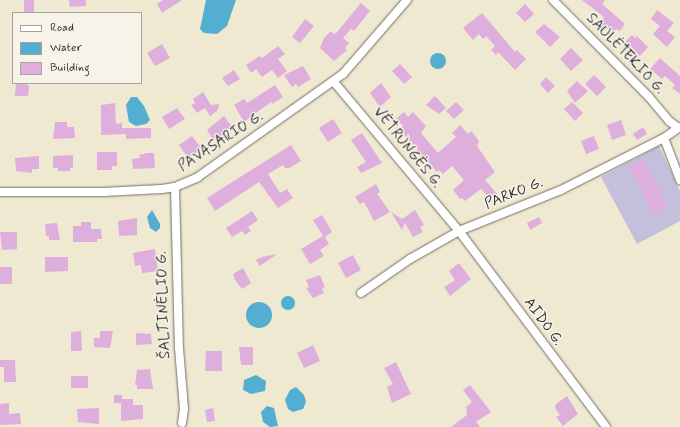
<!DOCTYPE html>
<html>
<head>
<meta charset="utf-8">
<style>
	body { margin:0 }
	#map { position:relative; width:680px; height:427px; overflow:hidden; background:#f0e9d2; font-family:Mynerve,sans-serif }
	div>[style] { position:absolute }
	.industrial>* { inset:0; background:#c4c0db }
	.water>* { inset:0; background:#53aed1 }
	.round { border-radius:50% }
	.building>* { inset:0; background:#deaedd }
	.roads { filter:drop-shadow(0 0 1px #706e65) drop-shadow(0 0 1px #706e65) }
	.street>* { height:8px; margin:-4px; padding:0 4px; transform-origin:4px; border-radius:4px; background:#fff }
	span { translate:-50% -50%; white-space:nowrap; text-align:center; line-height:1.15; -webkit-text-stroke:3px #f7f3e8; paint-order:stroke }
	.street-label { font-size:15px; color:#2b2b2b }
	.legend { position:absolute; left:12px; top:12px; width:130px; height:72px; box-sizing:border-box; background:#f7f3e8; border:1px solid #a5a39c; margin:0; padding:5px 7px; list-style:none; font-size:12px; color:#2b2b2b }
	.legend li { display:flex; align-items:center; gap:8px; height:20px }
	.legend b { width:20px; border:1px solid #a5a39c }
</style>
</head>
<body>
<div id="map">
	<div class="industrial">
		<i style="clip-path:polygon(659px 146px,680px 191px,680px 221px,637px 244px,601px 177px)"></i>
	</div>
	<div class="water">
		<i style="clip-path:polygon(206px 0,236px 0,227px 26px,217px 34px,204px 33px,200px 29px)"></i>
		<i class="round" style="left:430px;top:53px;width:16px;height:16px"></i>
		<i style="clip-path:polygon(131px 97px,137px 97px,144px 106px,150px 120px,146px 124px,136px 126px,129px 122px,126px 105px)"></i>
		<i style="clip-path:polygon(152px 210px,160px 224px,160px 228px,156px 232px,150px 228px,147px 217px)"></i>
		<i class="round" style="left:281px;top:296px;width:14px;height:14px"></i>
		<i class="round" style="left:246px;top:302px;width:26px;height:26px"></i>
		<i style="clip-path:polygon(256px 375px,266px 381px,265px 391px,251px 394px,243px 390px,244px 380px)"></i>
		<i style="clip-path:polygon(296px 387px,304px 395px,306px 402px,303px 409px,293px 412px,288px 409px,285px 400px,290px 390px)"></i>
		<i style="clip-path:polygon(267px 406px,274px 408px,278px 426px,270px 427px,263px 422px,261px 412px)"></i>
	</div>
	<div class="building">
		<i style="clip-path:polygon(24px 0,34px 0,34px 13px,24px 13px)"></i>
		<i style="clip-path:polygon(69px 0,86px 0,86px 6px,70px 7px)"></i>
		<i style="clip-path:polygon(163px 0,182px 0,162px 13px,157px 4px)"></i>
		<i style="clip-path:polygon(582px 0,605px 0,602px 4px,625px 24px,620px 31px,616px 29px,613px 33px,599px 23px,604px 17px)"></i>
		<i style="clip-path:polygon(361px 3px,370px 11px,354px 31px,351px 29px,343px 38px,349px 43px,345px 48px,347px 50px,334px 61px,320px 48px,324px 38px,331px 31px,334px 34px,338px 31px)"></i>
		<i style="clip-path:polygon(525px 4px,534px 14px,525px 22px,516px 13px)"></i>
		<i style="clip-path:polygon(657px 10px,674px 23px,667px 31px,675px 37px,667px 47px,653px 34px,660px 26px,651px 19px)"></i>
		<i style="clip-path:polygon(482px 13px,515px 52px,517px 50px,526px 59px,515px 70px,498px 52px,496px 55px,491px 50px,495px 46px,486px 36px,483px 39px,479px 34px,473px 40px,463px 28px)"></i>
		<i style="clip-path:polygon(305px 19px,314px 26px,300px 43px,292px 37px)"></i>
		<i style="clip-path:polygon(544px 24px,560px 37px,550px 47px,535px 32px)"></i>
		<i style="clip-path:polygon(632px 35px,635px 38px,637px 36px,648px 47px,640px 56px,627px 47px,629px 45px,625px 42px)"></i>
		<i style="clip-path:polygon(162px 44px,170px 58px,155px 66px,147px 53px)"></i>
		<i style="clip-path:polygon(278px 46px,285px 54px,278px 59px,287px 71px,278px 78px,272px 70px,262px 77px,256px 69px,251px 73px,246px 65px,260px 56px,262px 58px)"></i>
		<i style="clip-path:polygon(571px 48px,583px 60px,571px 71px,560px 59px)"></i>
		<i style="clip-path:polygon(660px 58px,680px 76px,680px 94px,672px 88px,675px 85px,665px 76px,662px 79px,650px 69px)"></i>
		<i style="clip-path:polygon(400px 64px,412px 77px,404px 84px,392px 71px)"></i>
		<i style="clip-path:polygon(303px 66px,311px 79px,298px 87px,296px 84px,292px 87px,284px 75px)"></i>
		<i style="clip-path:polygon(234px 70px,240px 79px,228px 86px,222px 78px)"></i>
		<i style="clip-path:polygon(594px 75px,606px 87px,597px 96px,585px 84px)"></i>
		<i style="clip-path:polygon(546px 77px,555px 86px,548px 93px,540px 84px)"></i>
		<i style="clip-path:polygon(577px 81px,588px 91px,575px 103px,567px 91px)"></i>
		<i style="clip-path:polygon(16px 83px,25px 83px,29px 86px,28px 96px,15px 96px)"></i>
		<i style="clip-path:polygon(381px 83px,391px 97px,380px 107px,370px 93px)"></i>
		<i style="clip-path:polygon(275px 85px,283px 97px,272px 104px,271px 102px,244px 122px,234px 105px,244px 99px,247px 103px)"></i>
		<i style="clip-path:polygon(203px 92px,211px 105px,219px 104px,218px 110px,210px 116px,205px 108px,197px 113px,191px 105px,195px 103px,193px 99px)"></i>
		<i style="clip-path:polygon(435px 96px,446px 108px,439px 114px,426px 105px)"></i>
		<i style="clip-path:polygon(456px 102px,464px 110px,454px 119px,446px 111px)"></i>
		<i style="clip-path:polygon(572px 102px,583px 113px,575px 121px,564px 109px)"></i>
		<i style="clip-path:polygon(115px 103px,116px 124px,122px 123px,122px 128px,151px 128px,151px 138px,126px 139px,126px 134px,101px 135px,101px 105px)"></i>
		<i style="clip-path:polygon(177px 108px,185px 119px,169px 129px,162px 117px)"></i>
		<i style="clip-path:polygon(404px 112px,408px 117px,413px 112px,426px 126px,421px 133px,438px 153px,456px 137px,452px 133px,460px 125px,468px 134px,471px 131px,479px 141px,477px 146px,495px 172px,485px 180px,498px 195px,492px 201px,481px 189px,465px 201px,462px 198px,460px 199px,453px 190px,464px 180px,452px 166px,443px 174px,439px 170px,437px 172px,424px 157px,423px 158px,416px 151px,418px 149px,399px 130px,403px 126px,396px 119px)"></i>
		<i style="clip-path:polygon(224px 116px,233px 128px,214px 141px,207px 130px)"></i>
		<i style="clip-path:polygon(333px 119px,342px 133px,328px 142px,319px 128px)"></i>
		<i style="clip-path:polygon(621px 120px,626px 135px,612px 140px,607px 125px)"></i>
		<i style="clip-path:polygon(55px 122px,67px 122px,67px 127px,74px 127px,75px 138px,53px 139px)"></i>
		<i style="clip-path:polygon(643px 127px,647px 134px,637px 140px,633px 134px)"></i>
		<i style="clip-path:polygon(362px 133px,382px 163px,361px 173px,357px 167px,366px 162px,351px 140px)"></i>
		<i style="clip-path:polygon(192px 136px,202px 149px,188px 158px,179px 145px)"></i>
		<i style="clip-path:polygon(594px 136px,599px 149px,586px 154px,581px 141px)"></i>
		<i style="clip-path:polygon(291px 145px,301px 161px,289px 168px,285px 168px,283px 165px,268px 174px,280px 193px,287px 189px,293px 198px,278px 208px,259px 182px,215px 211px,207px 198px)"></i>
		<i style="clip-path:polygon(97px 152px,117px 152px,117px 166px,112px 166px,112px 170px,97px 170px)"></i>
		<i style="clip-path:polygon(147px 153px,154px 153px,155px 168px,133px 169px,132px 159px,140px 158px,139px 155px)"></i>
		<i style="clip-path:polygon(73px 155px,73px 168px,70px 168px,70px 171px,58px 171px,58px 168px,53px 168px,53px 156px)"></i>
		<i style="clip-path:polygon(39px 156px,39px 169px,32px 169px,32px 173px,16px 171px,15px 158px)"></i>
		<i style="clip-path:polygon(644px 158px,667px 207px,653px 214px,629px 167px)"></i>
		<i style="clip-path:polygon(376px 184px,380px 192px,377px 194px,390px 212px,374px 221px,364px 202px,360px 204px,355px 197px)"></i>
		<i style="clip-path:polygon(415px 210px,424px 225px,420px 227px,423px 232px,413px 237px,405px 223px,402px 230px,391px 212px,402px 219px)"></i>
		<i style="clip-path:polygon(252px 211px,258px 220px,248px 227px,251px 231px,245px 235px,242px 231px,232px 237px,226px 228px)"></i>
		<i style="clip-path:polygon(322px 215px,332px 232px,325px 237px,329px 244px,320px 250px,324px 256px,310px 264px,301px 249px,323px 236px,313px 220px)"></i>
		<i style="clip-path:polygon(539px 217px,542px 223px,530px 230px,527px 223px)"></i>
		<i style="clip-path:polygon(137px 218px,137px 235px,119px 236px,118px 221px)"></i>
		<i style="clip-path:polygon(81px 222px,91px 222px,91px 229px,101px 229px,102px 239px,97px 239px,97px 242px,73px 242px,73px 226px,81px 226px)"></i>
		<i style="clip-path:polygon(57px 223px,60px 240px,49px 240px,49px 236px,46px 236px,45px 224px)"></i>
		<i style="clip-path:polygon(0 232px,17px 232px,17px 249px,2px 250px)"></i>
		<i style="clip-path:polygon(155px 249px,158px 271px,142px 273px,141px 265px,135px 266px,133px 253px)"></i>
		<i style="clip-path:polygon(277px 254px,260px 266px,256px 260px,262px 257px)"></i>
		<i style="clip-path:polygon(353px 255px,361px 270px,346px 278px,338px 263px)"></i>
		<i style="clip-path:polygon(45px 257px,68px 257px,68px 271px,45px 272px)"></i>
		<i style="clip-path:polygon(459px 263px,471px 279px,450px 296px,444px 287px,455px 280px,449px 271px)"></i>
		<i style="clip-path:polygon(0 267px,12px 267px,12px 284px,0 284px)"></i>
		<i style="clip-path:polygon(243px 268px,251px 283px,242px 289px,235px 280px,233px 274px)"></i>
		<i style="clip-path:polygon(320px 275px,325px 287px,322px 288px,324px 293px,313px 298px,306px 288px,309px 287px,306px 280px)"></i>
		<i style="clip-path:polygon(81px 331px,82px 351px,71px 351px,71px 332px)"></i>
		<i style="clip-path:polygon(100px 331px,113px 331px,110px 348px,94px 347px,94px 338px,100px 338px)"></i>
		<i style="clip-path:polygon(136px 333px,151px 334px,152px 344px,136px 345px)"></i>
		<i style="clip-path:polygon(313px 345px,320px 361px,304px 368px,297px 353px)"></i>
		<i style="clip-path:polygon(239px 347px,253px 347px,253px 365px,241px 365px)"></i>
		<i style="clip-path:polygon(206px 351px,222px 351px,222px 371px,205px 371px)"></i>
		<i style="clip-path:polygon(0 360px,15px 360px,16px 382px,4px 382px,4px 367px,0 367px)"></i>
		<i style="clip-path:polygon(396px 362px,411px 394px,392px 403px,387px 387px,393px 384px,384px 368px)"></i>
		<i style="clip-path:polygon(150px 369px,153px 389px,137px 389px,137px 385px,135px 385px,137px 370px)"></i>
		<i style="clip-path:polygon(71px 376px,88px 376px,88px 388px,71px 388px)"></i>
		<i style="clip-path:polygon(470px 385px,491px 412px,476px 422px,480px 427px,451px 427px,467px 415px,466px 407px,472px 402px,463px 390px)"></i>
		<i style="clip-path:polygon(114px 395px,122px 395px,122px 399px,133px 399px,133px 405px,143px 405px,143px 419px,121px 421px,121px 403px,114px 403px)"></i>
		<i style="clip-path:polygon(567px 396px,578px 414px,563px 426px,556px 417px,560px 415px,555px 408px,556px 404px)"></i>
		<i style="clip-path:polygon(9px 403px,9px 414px,20px 413px,21px 424px,0 425px,0 404px)"></i>
		<i style="clip-path:polygon(99px 408px,99px 424px,78px 422px,77px 409px)"></i>
		<i style="clip-path:polygon(213px 408px,215px 421px,207px 422px,205px 410px)"></i>
	</div>
	<div class="roads">
		<div class="street">
			<i style="left:553px;top:0;width:136px;rotate:45.3deg"></i>
			<i style="left:649px;top:97px;width:31px;rotate:50deg"></i>
			<i style="left:669px;top:121px;width:10px;rotate:37deg"></i>
			<i style="left:334px;top:82px;width:194px;rotate:50deg"></i>
			<i style="left:459px;top:231px;width:245px;rotate:53.1deg"></i>
			<i style="left:664px;top:138px;width:45px;rotate:69.1deg"></i>
			<i style="left:175px;top:187px;width:161px;rotate:88.6deg"></i>
			<i style="left:179px;top:348px;width:61px;rotate:85.3deg"></i>
			<i style="left:184px;top:409px;width:14px;rotate:98deg"></i>
			<i style="left:0;top:192px;width:103px"></i>
			<i style="left:103px;top:192px;width:59px;rotate:-2.9deg"></i>
			<i style="left:162px;top:189px;width:13px;rotate:-9deg"></i>
			<i style="left:175px;top:187px;width:25px;rotate:-23deg"></i>
			<i style="left:198px;top:177px;width:178px;rotate:-35.4deg"></i>
			<i style="left:343px;top:74px;width:98px;rotate:-49.1deg"></i>
			<i style="left:361px;top:293px;width:60px;rotate:-34.8deg"></i>
			<i style="left:410px;top:259px;width:56px;rotate:-29.7deg"></i>
			<i style="left:459px;top:231px;width:110px;rotate:-21.9deg"></i>
			<i style="left:561px;top:190px;width:115px;rotate:-26.8deg"></i>
			<i style="left:664px;top:138px;width:19px;rotate:-35deg"></i>
		</div>
	</div>
	<div class="street-label">
		<span style="left:625px;top:54px;rotate:46deg">SAULĖTEKIO G.</span>
		<span style="left:221px;top:142px;rotate:-33deg">PAVASARIO G.</span>
		<span style="left:407px;top:148px;rotate:51deg">VĖTRUNGĖS G.</span>
		<span style="left:514px;top:194px;rotate:-22deg">PARKO G.</span>
		<span style="left:164px;top:305px;rotate:-92deg">ŠALTINĖLIO G.</span>
		<span style="left:543px;top:322px;rotate:54deg">AIDO G.</span>
	</div>
	<ul class="legend">
	<li><b style="height:5px;background:#fff"></b>Road</li>
	<li><b style="height:11px;background:#53aed1"></b>Water</li>
	<li><b style="height:11px;background:#deaedd"></b>Building</li>
	</ul>
</div>
</body>
</html>
